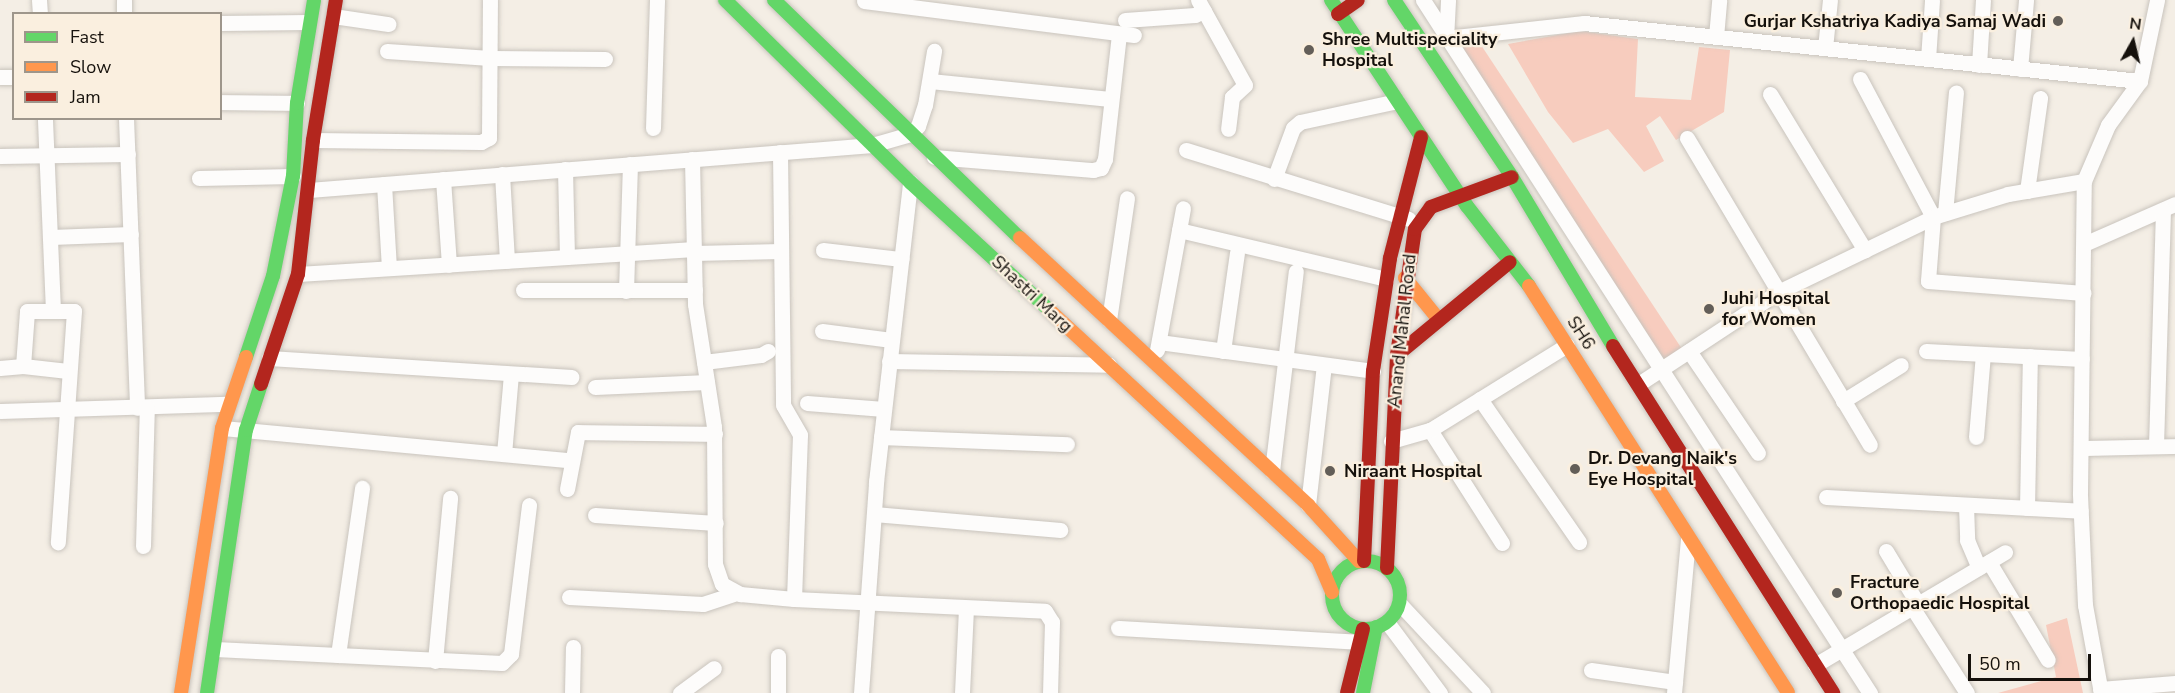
<!DOCTYPE html>
<html>
<head>
<meta charset="utf-8">
<style>
	body { margin:0 }
	#map { position:relative; width:2175px; height:693px; overflow:hidden; background:#f4eee5; font-family:"Nunito Sans",sans-serif }
	div>[style] { position:absolute }
	.green>* { inset:0; background:#f7ccbe }
	.roads { filter:drop-shadow(0 0 2px #c9c4bd) drop-shadow(0 0 2px #c9c4bd) }
	.street>* { height:15px; margin:-7.5px; padding:0 7.5px; transform-origin:7.5px; border-radius:7.5px; background:#fdfcfb }
	.fast>* { height:14px; margin:-7px; padding:0 7px; transform-origin:7px; border-radius:7px; background:#63d668 }
	.fast>.ring { margin:-7px; padding:0; box-sizing:content-box; background:none; border:14px solid #63d668; border-radius:50% }
	.slow>* { height:14px; margin:-7px; padding:0 7px; transform-origin:7px; border-radius:7px; background:#ff974d }
	.jam>* { height:14px; margin:-7px; padding:0 7px; transform-origin:7px; border-radius:7px; background:#b3261e }
	.dots>* { width:16px; height:16px; translate:-50% -50%; box-sizing:border-box; border:3px solid #faefdf; border-radius:50% }
	span { translate:-50% -50%; white-space:nowrap; text-align:center; line-height:1.15; -webkit-text-stroke:4.5px #faefdf; paint-order:stroke }
	.poi-label { font-size:18px; color:#15110c; font-weight:700 }
	.right { translate:-100% -50%; text-align:right }
	.left { translate:0 -50%; text-align:left }
	.street-label { font-size:18px; color:#15110c }
	.legend { position:absolute; left:12px; top:12px; width:210px; height:108px; box-sizing:border-box; background:#faefdf; border:2px solid #9e968b; margin:0; padding:8px 10px; list-style:none; font-size:18px; color:#15110c }
	.legend li { display:flex; align-items:center; gap:12px; height:30px }
	.legend b { width:30px; border:2px solid #9e968b }
	.north { position:absolute; left:2103px; top:12px; width:60px; height:60px; -webkit-text-stroke:4px #faefdf; paint-order:stroke; rotate:8deg; font-size:16px; font-weight:700; line-height:24px; text-align:center; color:#15110c }
	.north::after { content:''; display:block; margin:auto; width:21px; height:27px; background:#15110c; clip-path:polygon(50% 0,100% 100%,50% 72%,0 100%) }
	.scale { position:absolute; left:1968px; top:654px; width:123px; height:27px; box-sizing:border-box; border:3px solid #15110c; border-top:0; padding-left:8px; font-size:18px; line-height:21px; white-space:nowrap; color:#15110c; -webkit-text-stroke:4px #faefdf; paint-order:stroke }
</style>
</head>
<body>
<div id="map">
	<div class="green">
		<i style="clip-path:polygon(1580px 31px,1638px 39px,1635px 97px,1691px 100px,1699px 47px,1730px 50px,1724px 112px,1676px 140px,1660px 116px,1646px 126px,1664px 161px,1644px 172px,1608px 129px,1573px 143px,1548px 112px,1508px 44px)"></i>
		<i style="clip-path:polygon(1477px 39px,1682px 349px,1662px 363px,1460px 49px)"></i>
		<i style="clip-path:polygon(2067px 618px,2083px 693px,1998px 693px,2056px 677px,2046px 625px)"></i>
	</div>
	<div class="roads">
		<div class="street">
			<i style="left:39px;top:0;width:14px;rotate:86deg"></i>
			<i style="left:124px;top:0;width:14px;rotate:90deg"></i>
			<i style="left:1198px;top:0;width:97px;rotate:61.1deg"></i>
			<i style="left:1245px;top:85px;width:18px;rotate:137deg"></i>
			<i style="left:1232px;top:97px;width:32px;rotate:97deg"></i>
			<i style="left:1423px;top:0;width:825px;rotate:57.18deg"></i>
			<i style="left:864px;top:1px;width:272px;rotate:7.2deg"></i>
			<i style="left:333px;top:16px;width:56px;rotate:8.3deg"></i>
			<i style="left:1125px;top:20px;width:70px;rotate:-4.1deg"></i>
			<i style="left:1195px;top:15px;width:10px;rotate:-24deg"></i>
			<i style="left:220px;top:23px;width:88px;rotate:-0.7deg"></i>
			<i style="left:1716px;top:37px;width:37px;rotate:-85deg"></i>
			<i style="left:1446px;top:38px;width:139px;rotate:-6.2deg"></i>
			<i style="left:1584px;top:23px;width:559px;rotate:5.96deg"></i>
			<i style="left:1446px;top:39px;width:39px;rotate:-87deg"></i>
			<i style="left:1825px;top:48px;width:48px;rotate:-84.1deg"></i>
			<i style="left:387px;top:51px;width:103px;rotate:3.9deg"></i>
			<i style="left:490px;top:58px;width:115px;rotate:0.5deg"></i>
			<i style="left:1928px;top:59px;width:59px;rotate:-86.1deg"></i>
			<i style="left:1979px;top:65px;width:65px;rotate:-86.5deg"></i>
			<i style="left:2020px;top:69px;width:69px;rotate:-85deg"></i>
			<i style="left:0;top:77px;width:14px"></i>
			<i style="left:1860px;top:79px;width:156px;rotate:62.1deg"></i>
			<i style="left:1933px;top:217px;width:64px;rotate:94.5deg"></i>
			<i style="left:1928px;top:281px;width:156px;rotate:4.4deg"></i>
			<i style="left:930px;top:81px;width:181px;rotate:5.7deg"></i>
			<i style="left:1770px;top:94px;width:183px;rotate:58.7deg"></i>
			<i style="left:220px;top:102px;width:77px;rotate:0.7deg"></i>
			<i style="left:126px;top:118px;width:290px;rotate:87.8deg"></i>
			<i style="left:653px;top:128px;width:128px;rotate:-88.2deg"></i>
			<i style="left:1687px;top:138px;width:357px;rotate:59.2deg"></i>
			<i style="left:313px;top:140px;width:168px;rotate:0.7deg"></i>
			<i style="left:481px;top:142px;width:9px;rotate:-27deg"></i>
			<i style="left:489px;top:138px;width:138px;rotate:-89.6deg"></i>
			<i style="left:1186px;top:150px;width:233px;rotate:17.2deg"></i>
			<i style="left:780px;top:152px;width:253px;rotate:89.3deg"></i>
			<i style="left:783px;top:405px;width:34px;rotate:60deg"></i>
			<i style="left:800px;top:435px;width:164px;rotate:92.1deg"></i>
			<i style="left:0;top:156px;width:128px;rotate:-0.9deg"></i>
			<i style="left:934px;top:157px;width:160px;rotate:4.7deg"></i>
			<i style="left:1093px;top:170px;width:8px;rotate:-14deg"></i>
			<i style="left:1101px;top:168px;width:10px;rotate:-66deg"></i>
			<i style="left:1105px;top:159px;width:126px;rotate:-83.6deg"></i>
			<i style="left:692px;top:159px;width:145px;rotate:88.8deg"></i>
			<i style="left:695px;top:304px;width:124px;rotate:81.2deg"></i>
			<i style="left:714px;top:427px;width:137px;rotate:89.6deg"></i>
			<i style="left:715px;top:564px;width:21px;rotate:71deg"></i>
			<i style="left:722px;top:584px;width:21px;rotate:29deg"></i>
			<i style="left:740px;top:594px;width:54px;rotate:5.3deg"></i>
			<i style="left:794px;top:599px;width:251px;rotate:2.7deg"></i>
			<i style="left:1045px;top:611px;width:13px;rotate:58deg"></i>
			<i style="left:1052px;top:622px;width:71px;rotate:91.6deg"></i>
			<i style="left:565px;top:169px;width:88px;rotate:88.7deg"></i>
			<i style="left:502px;top:174px;width:87px;rotate:86.7deg"></i>
			<i style="left:199px;top:178px;width:94px;rotate:-1.2deg"></i>
			<i style="left:443px;top:179px;width:86px;rotate:86deg"></i>
			<i style="left:1274px;top:179px;width:54px;rotate:-69.6deg"></i>
			<i style="left:1293px;top:128px;width:9px;rotate:-41deg"></i>
			<i style="left:1300px;top:122px;width:99px;rotate:-12.2deg"></i>
			<i style="left:384px;top:184px;width:84px;rotate:86.6deg"></i>
			<i style="left:309px;top:190px;width:565px;rotate:-4.57deg"></i>
			<i style="left:872px;top:145px;width:40px;rotate:-16deg"></i>
			<i style="left:910px;top:134px;width:11px;rotate:-45deg"></i>
			<i style="left:918px;top:126px;width:22px;rotate:-72deg"></i>
			<i style="left:925px;top:105px;width:55px;rotate:-80.5deg"></i>
			<i style="left:2027px;top:191px;width:94px;rotate:-82deg"></i>
			<i style="left:1945px;top:213px;width:121px;rotate:-84.8deg"></i>
			<i style="left:1179px;top:230px;width:213px;rotate:13.3deg"></i>
			<i style="left:51px;top:237px;width:80px;rotate:-2.1deg"></i>
			<i style="left:2086px;top:243px;width:97px;rotate:-23.7deg"></i>
			<i style="left:823px;top:250px;width:79px;rotate:6.6deg"></i>
			<i style="left:694px;top:253px;width:87px;rotate:-1.3deg"></i>
			<i style="left:298px;top:274px;width:397px;rotate:-3.6deg"></i>
			<i style="left:523px;top:290px;width:172px"></i>
			<i style="left:626px;top:291px;width:127px;rotate:-88.2deg"></i>
			<i style="left:53px;top:311px;width:21px"></i>
			<i style="left:74px;top:311px;width:232px;rotate:94deg"></i>
			<i style="left:1109px;top:320px;width:123px;rotate:-81.6deg"></i>
			<i style="left:822px;top:331px;width:70px;rotate:7.4deg"></i>
			<i style="left:1159px;top:342px;width:216px;rotate:7.7deg"></i>
			<i style="left:1157px;top:350px;width:144px;rotate:-79.6deg"></i>
			<i style="left:1223px;top:351px;width:99px;rotate:-81.9deg"></i>
			<i style="left:1689px;top:351px;width:123px;rotate:55.9deg"></i>
			<i style="left:1926px;top:351px;width:156px;rotate:2.9deg"></i>
			<i style="left:269px;top:358px;width:303px;rotate:3.6deg"></i>
			<i style="left:889px;top:361px;width:220px;rotate:1deg"></i>
			<i style="left:704px;top:362px;width:57px;rotate:-7deg"></i>
			<i style="left:761px;top:355px;width:8px;rotate:-30deg"></i>
			<i style="left:23px;top:366px;width:55px;rotate:-85.8deg"></i>
			<i style="left:27px;top:311px;width:26px"></i>
			<i style="left:53px;top:311px;width:193px;rotate:-92.4deg"></i>
			<i style="left:0;top:368px;width:23px;rotate:-5deg"></i>
			<i style="left:23px;top:366px;width:45px;rotate:6.3deg"></i>
			<i style="left:1640px;top:383px;width:165px;rotate:-33.4deg"></i>
			<i style="left:1778px;top:292px;width:172px;rotate:-25.8deg"></i>
			<i style="left:1933px;top:217px;width:78px;rotate:-17deg"></i>
			<i style="left:2008px;top:194px;width:77px;rotate:-9.7deg"></i>
			<i style="left:595px;top:387px;width:112px;rotate:-2.6deg"></i>
			<i style="left:1480px;top:399px;width:174px;rotate:55.3deg"></i>
			<i style="left:1843px;top:401px;width:68px;rotate:-31.8deg"></i>
			<i style="left:807px;top:403px;width:77px;rotate:4.5deg"></i>
			<i style="left:0;top:411px;width:228px;rotate:-1.8deg"></i>
			<i style="left:222px;top:428px;width:349px;rotate:5.3deg"></i>
			<i style="left:1430px;top:430px;width:134px;rotate:57.5deg"></i>
			<i style="left:881px;top:437px;width:186px;rotate:2.2deg"></i>
			<i style="left:1976px;top:437px;width:83px;rotate:-85.2deg"></i>
			<i style="left:1391px;top:441px;width:41px;rotate:-15.8deg"></i>
			<i style="left:1430px;top:430px;width:161px;rotate:-31.8deg"></i>
			<i style="left:2156px;top:446px;width:236px;rotate:-88.3deg"></i>
			<i style="left:2081px;top:448px;width:94px;rotate:-1.2deg"></i>
			<i style="left:504px;top:454px;width:80px;rotate:-85deg"></i>
			<i style="left:1272px;top:471px;width:201px;rotate:-83.2deg"></i>
			<i style="left:567px;top:489px;width:58px;rotate:-79.1deg"></i>
			<i style="left:578px;top:432px;width:137px;rotate:0.8deg"></i>
			<i style="left:1826px;top:497px;width:255px;rotate:3.1deg"></i>
			<i style="left:1308px;top:505px;width:141px;rotate:-83.5deg"></i>
			<i style="left:1966px;top:505px;width:35px;rotate:88deg"></i>
			<i style="left:1967px;top:540px;width:30px;rotate:67deg"></i>
			<i style="left:2027px;top:508px;width:152px;rotate:-88.9deg"></i>
			<i style="left:874px;top:514px;width:187px;rotate:4.9deg"></i>
			<i style="left:595px;top:515px;width:121px;rotate:3.8deg"></i>
			<i style="left:143px;top:546px;width:139px;rotate:-88.4deg"></i>
			<i style="left:1886px;top:551px;width:62px;rotate:58.9deg"></i>
			<i style="left:1989px;top:562px;width:114px;rotate:59deg"></i>
			<i style="left:569px;top:597px;width:134px;rotate:3deg"></i>
			<i style="left:703px;top:604px;width:35px;rotate:-18deg"></i>
			<i style="left:1399px;top:603px;width:123px;rotate:47deg"></i>
			<i style="left:1912px;top:607px;width:102px;rotate:57.4deg"></i>
			<i style="left:1387px;top:622px;width:89px;rotate:53.3deg"></i>
			<i style="left:1118px;top:628px;width:241px;rotate:3.3deg"></i>
			<i style="left:215px;top:649px;width:287px;rotate:2.8deg"></i>
			<i style="left:502px;top:663px;width:13px;rotate:-45deg"></i>
			<i style="left:511px;top:654px;width:150px;rotate:-83.1deg"></i>
			<i style="left:338px;top:655px;width:169px;rotate:-81.8deg"></i>
			<i style="left:435px;top:661px;width:164px;rotate:-84.7deg"></i>
			<i style="left:1815px;top:665px;width:221px;rotate:-30.7deg"></i>
			<i style="left:1591px;top:670px;width:85px;rotate:8.1deg"></i>
			<i style="left:2100px;top:689px;width:75px;rotate:-4.6deg"></i>
			<i style="left:572px;top:693px;width:46px;rotate:-88.8deg"></i>
			<i style="left:680px;top:693px;width:42px;rotate:-36.3deg"></i>
			<i style="left:778px;top:693px;width:37px;rotate:-90deg"></i>
			<i style="left:861px;top:693px;width:212px;rotate:-85.9deg"></i>
			<i style="left:876px;top:482px;width:302px;rotate:-83.5deg"></i>
			<i style="left:962px;top:693px;width:85px;rotate:-87.3deg"></i>
			<i style="left:1674px;top:693px;width:156px;rotate:-84.8deg"></i>
			<i style="left:2101px;top:693px;width:89px;rotate:-100.3deg"></i>
			<i style="left:2085px;top:605px;width:112px;rotate:-92.6deg"></i>
			<i style="left:2080px;top:493px;width:312px;rotate:-89.3deg"></i>
			<i style="left:2084px;top:181px;width:61px;rotate:-66.8deg"></i>
			<i style="left:2108px;top:125px;width:54px;rotate:-54deg"></i>
			<i style="left:2140px;top:81px;width:83px;rotate:-78.1deg"></i>
		</div>
		<div class="fast">
			<i style="left:725px;top:0;width:260px;rotate:44.5deg"></i>
			<i style="left:910px;top:182px;width:189px;rotate:42.6deg"></i>
			<i style="left:774px;top:0;width:342px;rotate:44.1deg"></i>
			<i style="left:1331px;top:0;width:247px;rotate:56.6deg"></i>
			<i style="left:1467px;top:206px;width:101px;rotate:52.2deg"></i>
			<i style="left:1394px;top:0;width:213px;rotate:56.3deg"></i>
			<i style="left:1512px;top:177px;width:197px;rotate:59.1deg"></i>
			<i style="left:246px;top:357px;width:85px;rotate:-71.6deg"></i>
			<i style="left:273px;top:276px;width:102px;rotate:-78.7deg"></i>
			<i style="left:293px;top:176px;width:73px;rotate:-86.9deg"></i>
			<i style="left:297px;top:103px;width:104px;rotate:-80.6deg"></i>
			<i class="ring" style="left:1332px;top:561px;width:54px;height:54px"></i>
			<i style="left:207px;top:693px;width:266px;rotate:-81.6deg"></i>
			<i style="left:246px;top:430px;width:48px;rotate:-71.9deg"></i>
			<i style="left:1363px;top:693px;width:67px;rotate:-78.9deg"></i>
		</div>
		<div class="slow">
			<i style="left:1020px;top:238px;width:393px;rotate:42.8deg"></i>
			<i style="left:1308px;top:505px;width:76px;rotate:47.7deg"></i>
			<i style="left:1405px;top:278px;width:54px;rotate:51deg"></i>
			<i style="left:1529px;top:286px;width:482px;rotate:57.5deg"></i>
			<i style="left:1049px;top:310px;width:367px;rotate:42.8deg"></i>
			<i style="left:1318px;top:559px;width:36px;rotate:67deg"></i>
			<i style="left:181px;top:693px;width:268px;rotate:-81.2deg"></i>
			<i style="left:222px;top:428px;width:75px;rotate:-71.3deg"></i>
		</div>
		<div class="jam">
			<i style="left:1338px;top:14px;width:24px;rotate:-35deg"></i>
			<i style="left:1613px;top:346px;width:411px;rotate:57.6deg"></i>
			<i style="left:1397px;top:355px;width:146px;rotate:-39.5deg"></i>
			<i style="left:261px;top:384px;width:116px;rotate:-71.4deg"></i>
			<i style="left:298px;top:274px;width:135px;rotate:-83.6deg"></i>
			<i style="left:313px;top:140px;width:142px;rotate:-80.7deg"></i>
			<i style="left:1364px;top:561px;width:190px;rotate:-87.3deg"></i>
			<i style="left:1373px;top:371px;width:114px;rotate:-81.4deg"></i>
			<i style="left:1390px;top:258px;width:125px;rotate:-75.6deg"></i>
			<i style="left:1387px;top:568px;width:213px;rotate:-87.3deg"></i>
			<i style="left:1397px;top:355px;width:127px;rotate:-81.9deg"></i>
			<i style="left:1415px;top:229px;width:27px;rotate:-54deg"></i>
			<i style="left:1431px;top:207px;width:86px;rotate:-20.3deg"></i>
			<i style="left:1347px;top:693px;width:66px;rotate:-76deg"></i>
		</div>
	</div>
	<div class="dots">
		<i style="left:2058px;top:21px;background:#635e58"></i>
		<i style="left:1309px;top:50px;background:#635e58"></i>
		<i style="left:1709px;top:309px;background:#635e58"></i>
		<i style="left:1575px;top:469px;background:#635e58"></i>
		<i style="left:1330px;top:471px;background:#635e58"></i>
		<i style="left:1837px;top:593px;background:#635e58"></i>
	</div>
	<div class="poi-label">
		<span class="right" style="left:2046px;top:21px">Gurjar Kshatriya Kadiya Samaj Wadi</span>
		<span class="left" style="left:1322px;top:50px">Shree Multispeciality<br>Hospital</span>
		<span class="left" style="left:1722px;top:309px">Juhi Hospital<br>for Women</span>
		<span class="left" style="left:1588px;top:469px">Dr. Devang Naik's<br>Eye Hospital</span>
		<span class="left" style="left:1344px;top:471px">Niraant Hospital</span>
		<span class="left" style="left:1850px;top:593px">Fracture<br>Orthopaedic Hospital</span>
	</div>
	<div class="street-label">
		<span style="left:1032px;top:294px;rotate:43deg">Shastri Marg</span>
		<span style="left:1402px;top:331px;rotate:-84deg">Anand Mahal Road</span>
		<span style="left:1581px;top:333px;rotate:57deg">SH6</span>
	</div>
	<ul class="legend">
	<li><b style="height:8px;background:#63d668"></b>Fast</li>
	<li><b style="height:8px;background:#ff974d"></b>Slow</li>
	<li><b style="height:8px;background:#b3261e"></b>Jam</li>
	</ul>
	<div class="north">N</div>
	<div class="scale">50 m</div>
</div>
</body>
</html>
